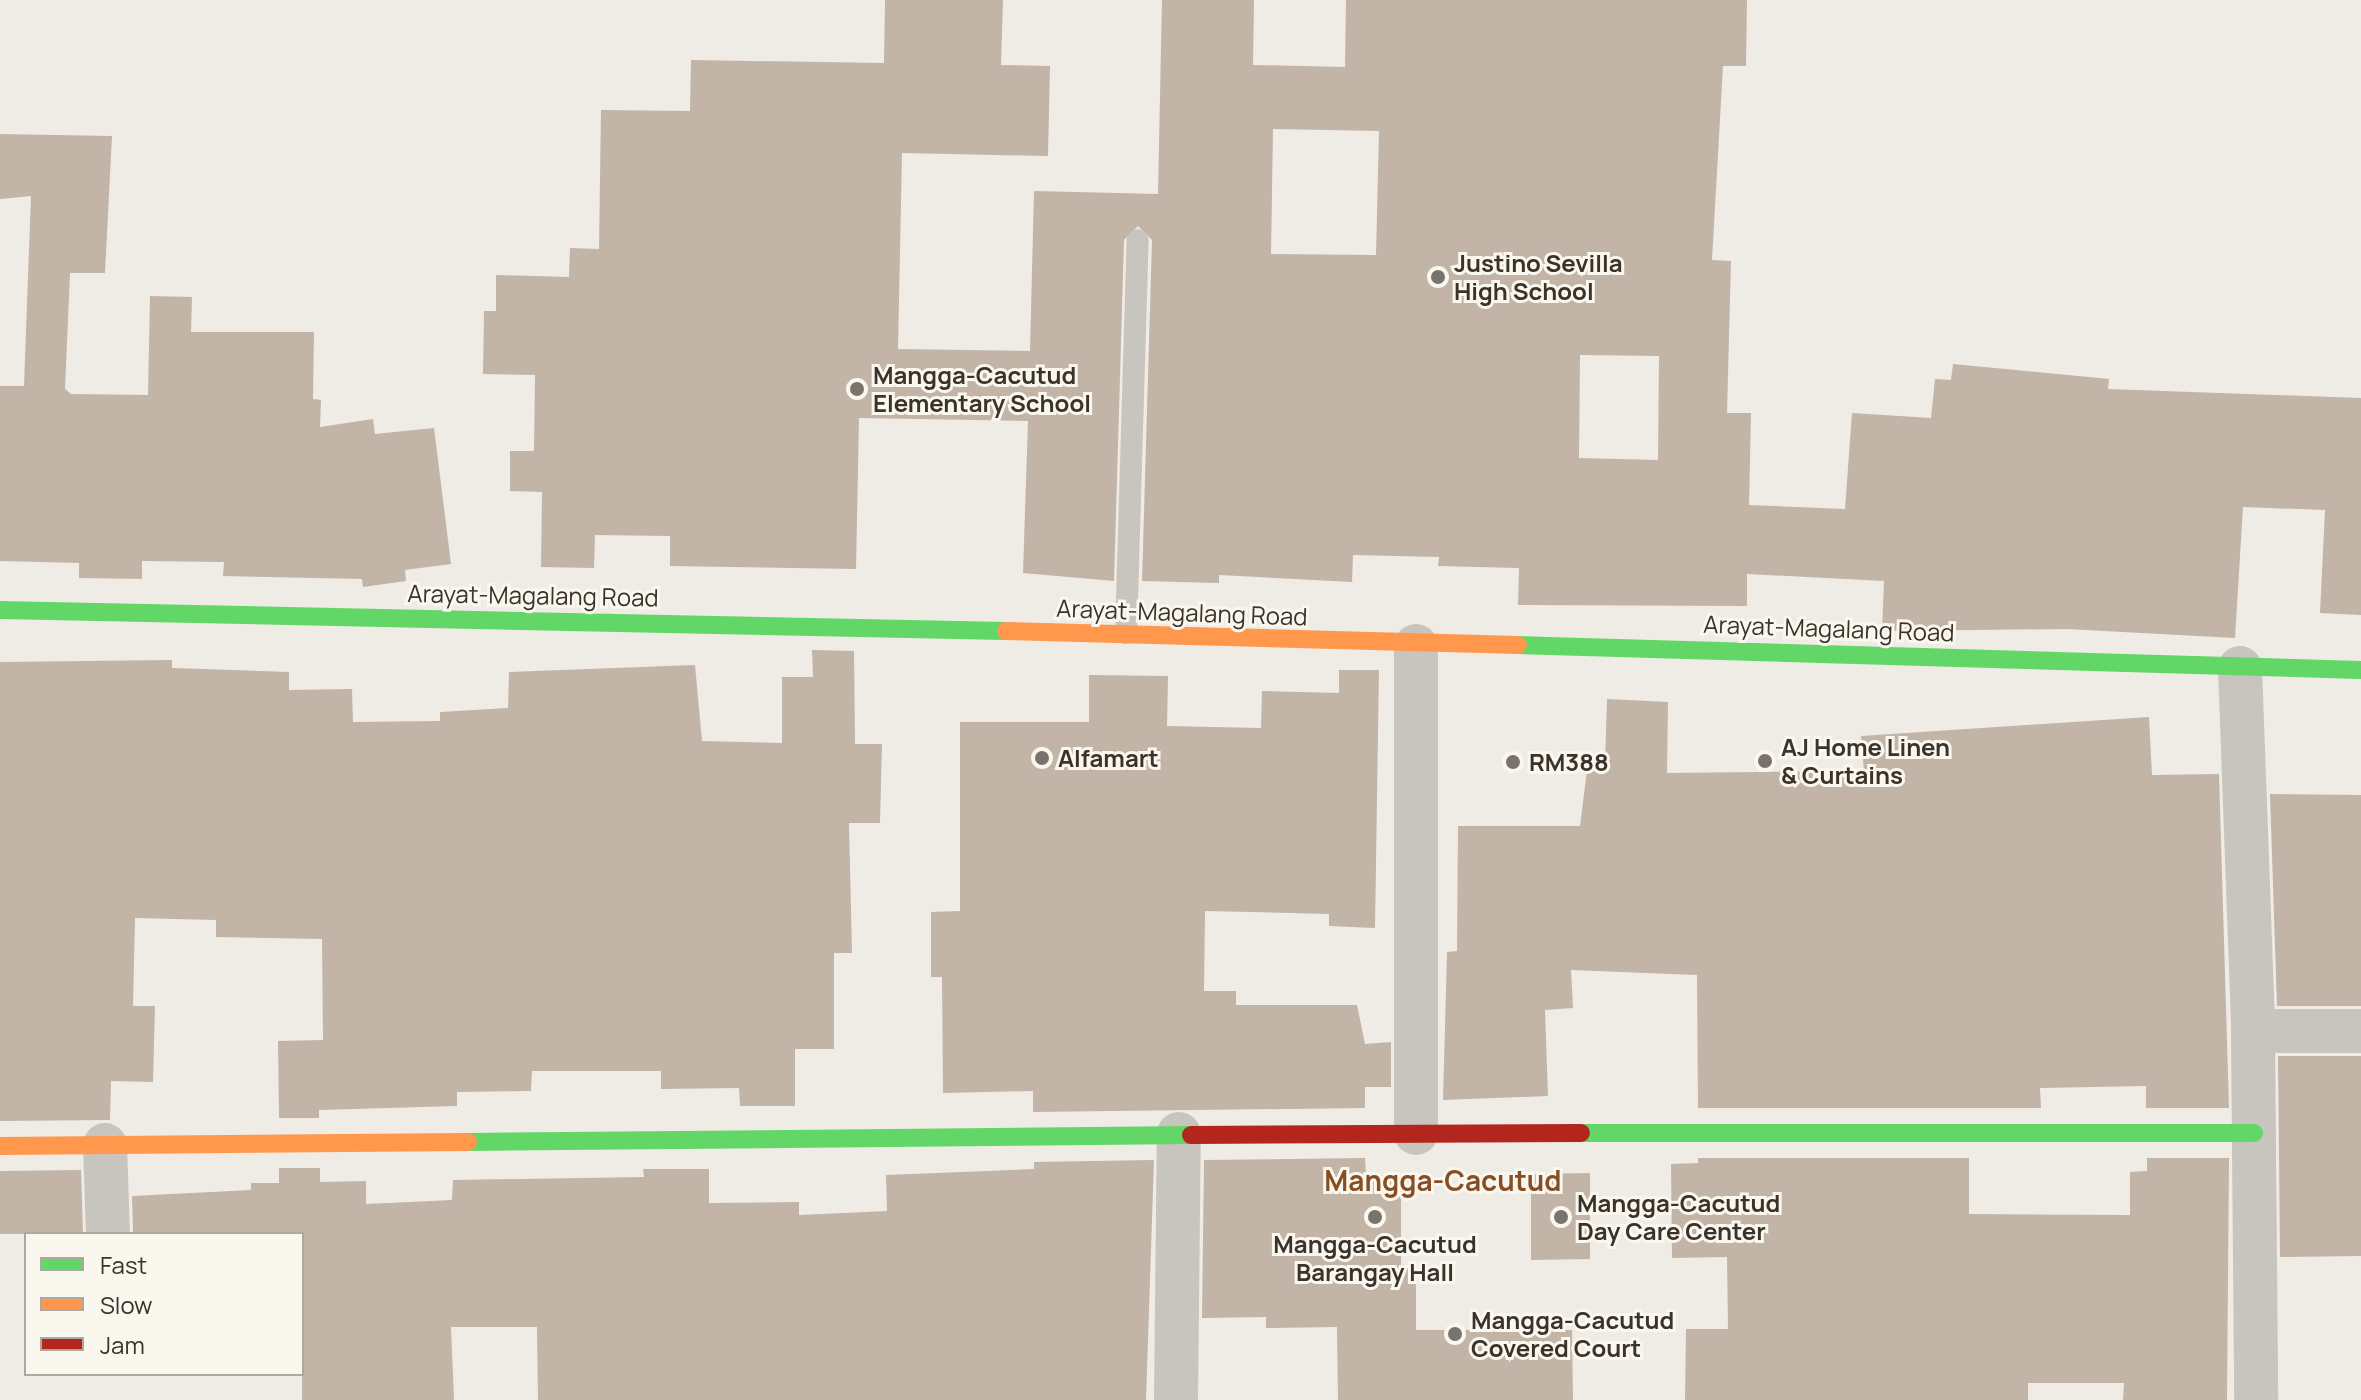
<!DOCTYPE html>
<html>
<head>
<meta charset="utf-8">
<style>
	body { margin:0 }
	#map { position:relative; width:2361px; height:1400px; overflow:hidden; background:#efece5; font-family:Manrope,sans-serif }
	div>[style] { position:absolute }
	.building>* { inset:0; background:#c2b4a7 }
	.lane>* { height:22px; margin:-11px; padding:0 11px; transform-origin:11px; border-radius:11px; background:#c8c4be }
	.street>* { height:44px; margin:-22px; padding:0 22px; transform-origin:22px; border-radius:22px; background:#c8c4be }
	.fast>* { height:18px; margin:-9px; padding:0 9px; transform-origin:9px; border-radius:9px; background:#63d668 }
	.slow>* { height:18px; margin:-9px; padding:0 9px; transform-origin:9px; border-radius:9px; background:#ff974d }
	.jam>* { height:18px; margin:-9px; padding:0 9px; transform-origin:9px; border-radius:9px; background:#b3261e }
	.dots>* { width:22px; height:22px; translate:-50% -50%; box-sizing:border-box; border:4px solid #faf7ee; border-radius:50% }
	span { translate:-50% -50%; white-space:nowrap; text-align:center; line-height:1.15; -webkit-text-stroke:6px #faf7ee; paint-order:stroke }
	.poi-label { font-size:24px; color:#3a322b; font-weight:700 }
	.left { translate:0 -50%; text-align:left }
	.street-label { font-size:24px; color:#3a322b }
	.quarter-label { font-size:28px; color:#874e26; font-weight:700 }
	.legend { position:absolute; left:24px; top:1232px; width:280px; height:144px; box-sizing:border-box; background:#faf7ee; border:2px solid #ada8a0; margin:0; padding:10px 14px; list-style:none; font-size:24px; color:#3a322b }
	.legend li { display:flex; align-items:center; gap:16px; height:40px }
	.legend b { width:40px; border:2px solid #ada8a0 }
</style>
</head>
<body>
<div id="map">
	<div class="building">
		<i style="clip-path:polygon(evenodd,885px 0,1003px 0,1001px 65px,1050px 66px,1048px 156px,902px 153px,898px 349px,1030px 351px,1034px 191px,1158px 194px,1162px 0,1254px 0,1253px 65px,1345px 67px,1346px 0,1747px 0,1746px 66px,1723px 66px,1712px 260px,1731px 261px,1727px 413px,1751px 413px,1749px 505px,1845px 509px,1852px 413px,1931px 418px,1935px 379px,1951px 380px,1953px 364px,2109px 379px,2108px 389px,2361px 398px,2361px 615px,2320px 613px,2325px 510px,2243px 507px,2235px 638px,2067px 629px,1882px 631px,1884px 581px,1747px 574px,1747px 606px,1518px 605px,1519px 568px,1438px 566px,1439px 557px,1353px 555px,1352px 582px,1219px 575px,1219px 583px,1142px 581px,1152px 240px,1138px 226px,1124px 240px,1114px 581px,1023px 573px,1028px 421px,859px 418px,856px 569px,670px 566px,670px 536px,595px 535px,594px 568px,541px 567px,542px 492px,510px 491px,510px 451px,534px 451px,535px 375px,483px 374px,484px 311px,496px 311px,496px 275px,569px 277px,570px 248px,599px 249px,601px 110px,690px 111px,691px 60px,884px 63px,885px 0,1273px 129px,1379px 131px,1376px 255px,1271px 254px,1273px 129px,885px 0,1580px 355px,1659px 356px,1658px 460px,1579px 458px,1580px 355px)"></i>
		<i style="clip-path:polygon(0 134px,112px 136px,105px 273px,70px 273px,65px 389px,71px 394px,148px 395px,150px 296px,192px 297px,191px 332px,314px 332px,313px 399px,321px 400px,320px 427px,373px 419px,375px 434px,434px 428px,451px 564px,405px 570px,406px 581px,363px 587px,362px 579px,223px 576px,224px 562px,142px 561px,142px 579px,79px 578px,79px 563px,0 561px,0 386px,24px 386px,31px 196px,0 199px)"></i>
		<i style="clip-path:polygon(812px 650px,854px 651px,855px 744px,882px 744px,880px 823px,849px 823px,852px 953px,834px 953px,834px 1049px,795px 1049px,795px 1106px,740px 1106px,739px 1088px,661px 1089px,661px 1071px,532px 1071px,531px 1091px,457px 1092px,457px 1106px,319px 1110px,319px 1118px,279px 1118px,278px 1041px,323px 1040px,322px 939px,216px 937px,216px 920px,135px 918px,133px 1006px,155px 1006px,153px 1082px,111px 1081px,110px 1120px,0 1121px,0 662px,172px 660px,172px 668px,289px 672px,289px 690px,352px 689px,353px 722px,440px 721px,440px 712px,508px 708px,509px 672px,695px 665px,702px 741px,782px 743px,782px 677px,813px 677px)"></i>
		<i style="clip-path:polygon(1339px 670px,1379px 670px,1375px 928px,1329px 926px,1329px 914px,1205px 911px,1204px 991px,1236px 991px,1236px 1005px,1357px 1005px,1365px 1044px,1391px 1042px,1391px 1087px,1365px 1087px,1365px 1108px,1033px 1112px,1033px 1091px,943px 1093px,942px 977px,931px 977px,931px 912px,960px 911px,960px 722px,1089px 722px,1089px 675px,1168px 676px,1167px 726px,1261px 728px,1262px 691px,1339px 693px)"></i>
		<i style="clip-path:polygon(1607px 699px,1668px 702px,1667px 773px,1864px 771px,1861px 736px,2149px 717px,2152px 775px,2219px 774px,2229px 1108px,2146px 1108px,2146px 1086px,2040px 1088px,2041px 1108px,1698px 1108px,1697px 975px,1571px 970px,1573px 1008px,1545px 1010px,1548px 1096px,1443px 1100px,1447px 952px,1457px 951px,1458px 826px,1580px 826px,1588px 762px,1605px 763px)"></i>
		<i style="clip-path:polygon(2270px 794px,2361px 795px,2361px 1006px,2277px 1006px)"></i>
		<i style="clip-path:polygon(2278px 1056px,2361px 1056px,2361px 1256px,2280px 1257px)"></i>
		<i style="clip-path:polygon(1365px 1158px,1366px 1175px,1401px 1176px,1401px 1268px,1416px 1268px,1416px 1330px,1572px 1330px,1573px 1400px,1338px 1400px,1337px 1327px,1266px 1328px,1266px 1317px,1202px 1318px,1204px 1160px)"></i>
		<i style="clip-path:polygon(1698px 1158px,1969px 1158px,1969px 1214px,2130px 1215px,2130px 1172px,2147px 1171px,2147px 1158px,2229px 1158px,2227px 1400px,2123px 1400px,2124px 1383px,2028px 1383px,2028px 1400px,1685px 1400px,1686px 1329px,1728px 1329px,1727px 1257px,1672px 1258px,1671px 1164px,1698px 1163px)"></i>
		<i style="clip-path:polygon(1154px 1160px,1146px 1400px,538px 1400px,537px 1327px,451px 1327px,454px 1400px,302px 1400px,302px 1234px,133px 1234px,132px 1196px,251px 1190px,251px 1183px,279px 1183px,279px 1168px,320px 1168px,320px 1182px,366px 1181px,366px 1204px,452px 1200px,453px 1180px,644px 1177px,643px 1169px,709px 1169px,709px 1203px,799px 1202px,799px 1215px,887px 1211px,886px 1175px,1034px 1169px,1034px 1162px)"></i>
		<i style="clip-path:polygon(81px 1170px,83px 1234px,0 1234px,0 1171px)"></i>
		<i style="clip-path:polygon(1590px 1173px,1590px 1259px,1531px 1260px,1531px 1174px)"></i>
	</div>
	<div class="lane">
		<i style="left:1126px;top:633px;width:393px;rotate:-88.3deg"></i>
	</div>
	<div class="street">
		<i style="left:1416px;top:646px;width:487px;rotate:90deg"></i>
		<i style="left:2240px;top:668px;width:363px;rotate:87.9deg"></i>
		<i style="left:2253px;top:1031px;width:369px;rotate:89.5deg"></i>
		<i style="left:2253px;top:1031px;width:108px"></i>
		<i style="left:105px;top:1145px;width:89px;rotate:88.1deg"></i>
		<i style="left:1176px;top:1400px;width:266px;rotate:-89.4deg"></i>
	</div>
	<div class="fast">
		<i style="left:0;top:610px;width:1006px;rotate:1.2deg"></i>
		<i style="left:1518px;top:645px;width:843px;rotate:1.7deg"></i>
		<i style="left:1581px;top:1133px;width:673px"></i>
		<i style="left:468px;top:1142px;width:723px;rotate:-0.55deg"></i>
	</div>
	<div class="slow">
		<i style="left:1006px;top:631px;width:512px;rotate:1.57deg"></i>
		<i style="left:0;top:1146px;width:468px;rotate:-0.5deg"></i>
	</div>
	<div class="jam">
		<i style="left:1191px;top:1135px;width:390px;rotate:-0.3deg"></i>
	</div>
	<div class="dots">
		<i style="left:1438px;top:277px;background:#79736c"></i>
		<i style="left:857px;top:389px;background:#79736c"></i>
		<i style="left:1042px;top:758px;background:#79736c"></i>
		<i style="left:1765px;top:761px;background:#79736c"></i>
		<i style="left:1513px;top:762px;background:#79736c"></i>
		<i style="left:1375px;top:1217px;background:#79736c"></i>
		<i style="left:1561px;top:1217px;background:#79736c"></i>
		<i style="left:1455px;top:1334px;background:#79736c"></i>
	</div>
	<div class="poi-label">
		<span class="left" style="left:1454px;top:277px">Justino Sevilla<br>High School</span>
		<span class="left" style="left:873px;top:389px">Mangga-Cacutud<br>Elementary School</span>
		<span class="left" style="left:1781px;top:761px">AJ Home Linen<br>&amp; Curtains</span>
		<span class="left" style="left:1058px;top:758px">Alfamart</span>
		<span class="left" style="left:1529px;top:762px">RM388</span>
		<span class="left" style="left:1577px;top:1217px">Mangga-Cacutud<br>Day Care Center</span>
		<span style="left:1375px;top:1258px">Mangga-Cacutud<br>Barangay Hall</span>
		<span class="left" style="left:1471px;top:1334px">Mangga-Cacutud<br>Covered Court</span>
	</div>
	<div class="street-label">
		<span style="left:533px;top:595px;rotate:1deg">Arayat-Magalang Road</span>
		<span style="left:1182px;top:612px;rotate:2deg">Arayat-Magalang Road</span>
		<span style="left:1829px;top:628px;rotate:2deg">Arayat-Magalang Road</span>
	</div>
	<div class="quarter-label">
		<span style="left:1443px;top:1180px">Mangga-Cacutud</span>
	</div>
	<ul class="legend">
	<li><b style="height:10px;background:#63d668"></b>Fast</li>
	<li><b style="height:10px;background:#ff974d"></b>Slow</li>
	<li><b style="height:10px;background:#b3261e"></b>Jam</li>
	</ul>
</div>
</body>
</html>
